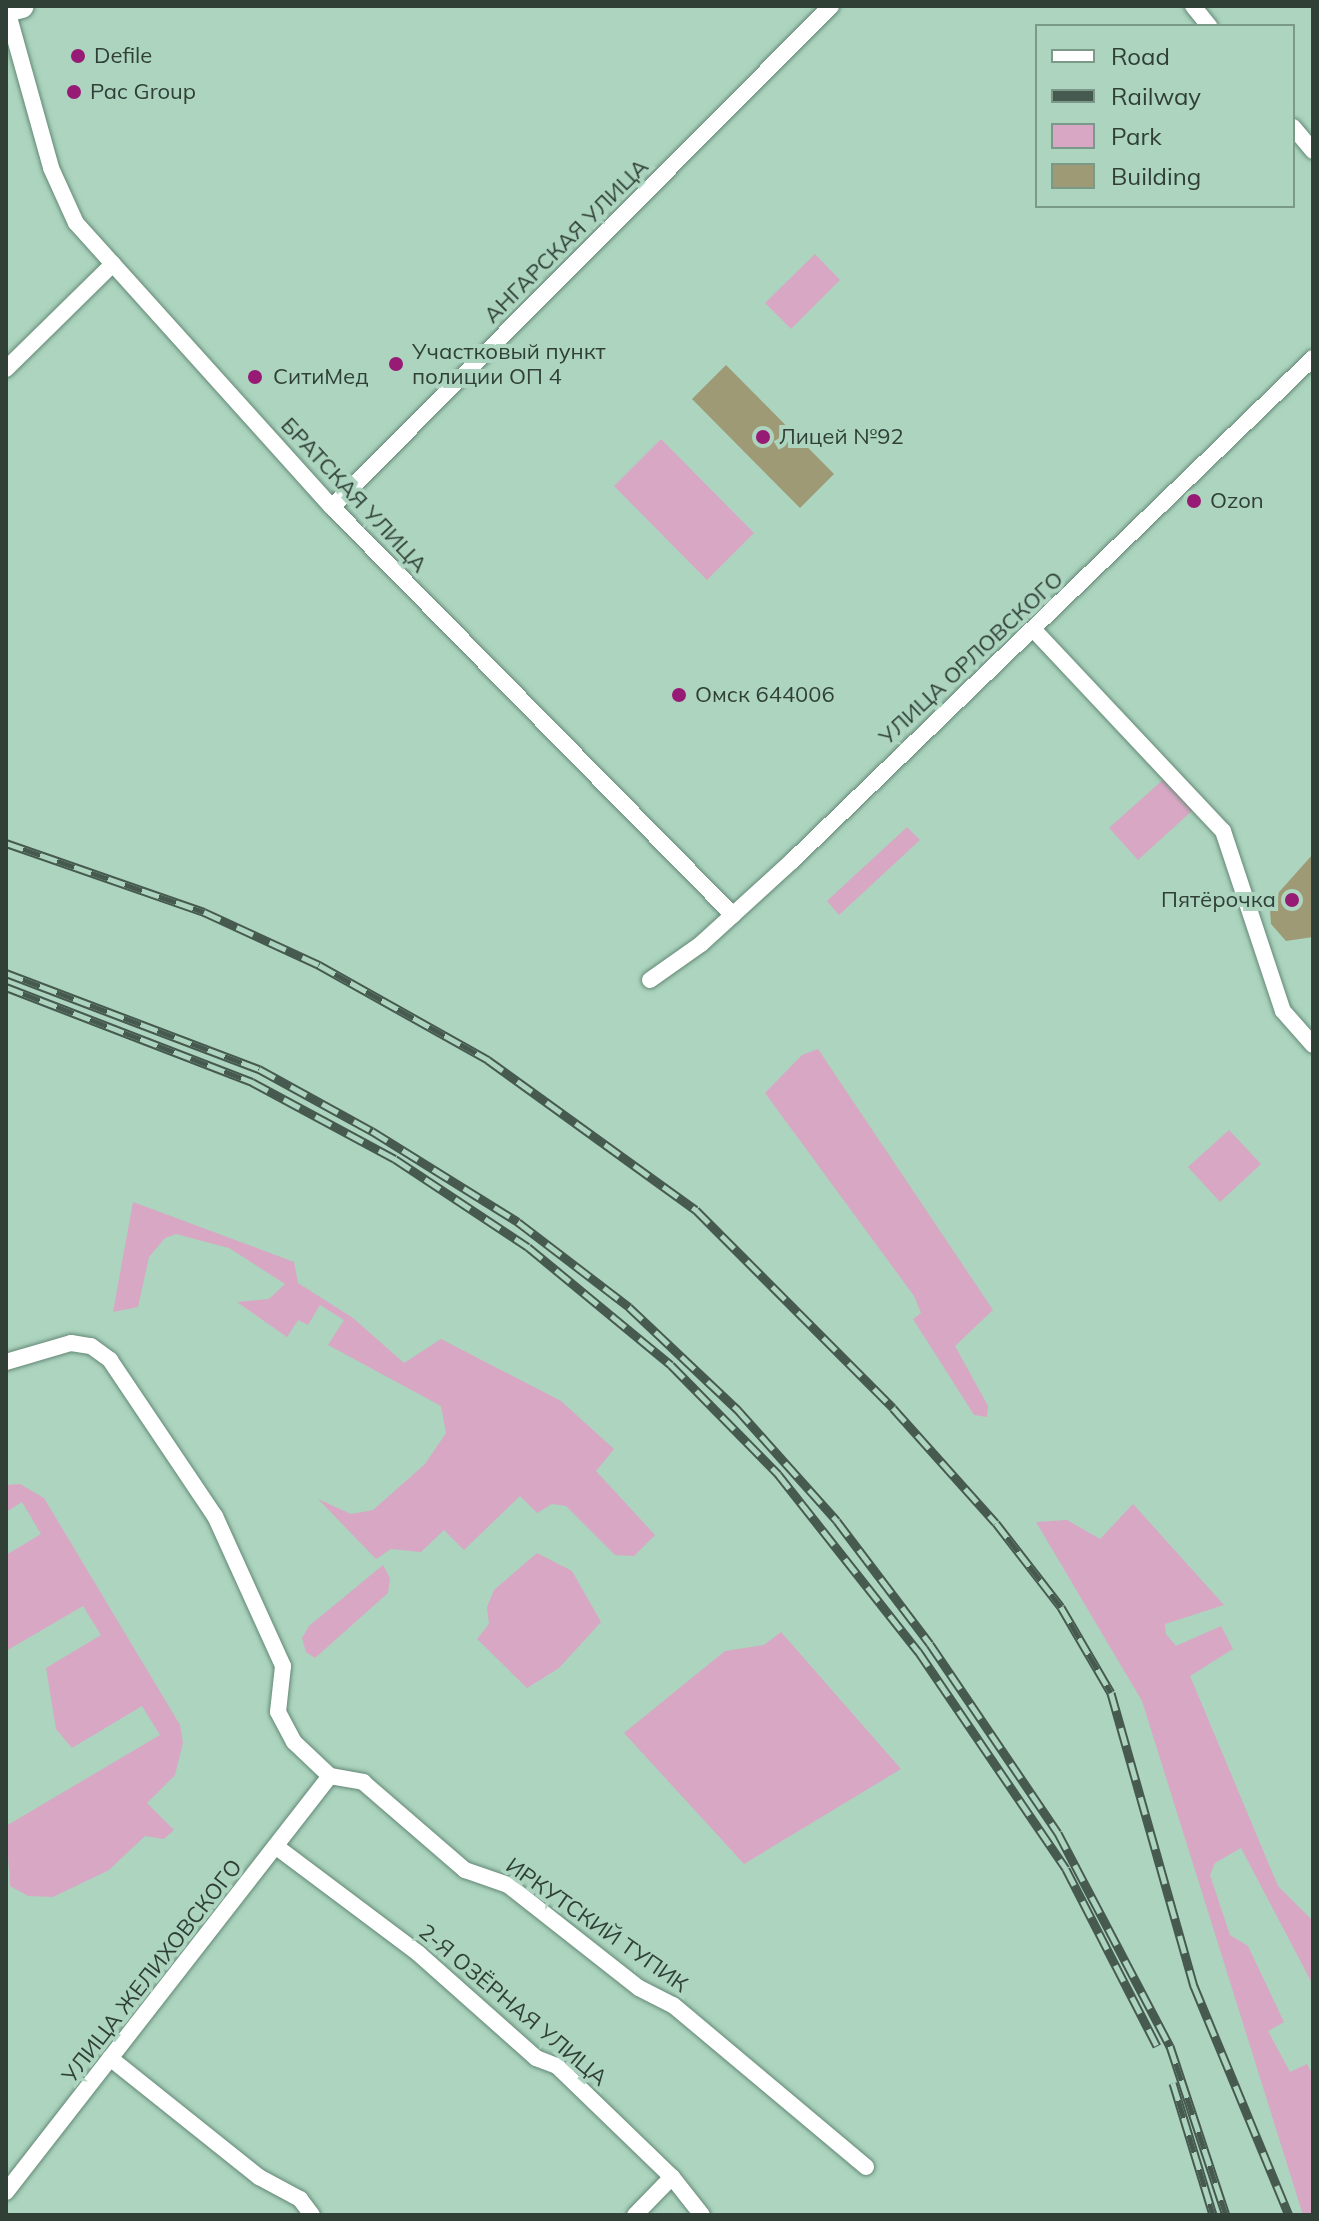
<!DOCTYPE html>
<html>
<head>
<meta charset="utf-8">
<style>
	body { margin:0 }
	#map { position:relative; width:1319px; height:2221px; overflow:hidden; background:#acd4bf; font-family:Mulish,sans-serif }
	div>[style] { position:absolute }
	.green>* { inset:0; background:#d8a7c4 }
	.building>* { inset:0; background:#9e9a76 }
	.roads { filter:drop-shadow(0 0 2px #638875) drop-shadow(0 0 2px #638875) }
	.street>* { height:16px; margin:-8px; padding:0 8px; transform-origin:8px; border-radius:8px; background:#fff }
	.primary>* { height:24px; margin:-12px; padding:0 12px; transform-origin:12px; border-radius:12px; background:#fff }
	.rail>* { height:9px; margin-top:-4.5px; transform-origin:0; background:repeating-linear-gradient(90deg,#acd4bf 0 18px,#465a4f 0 36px); box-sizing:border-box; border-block:2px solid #465a4f }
	.dots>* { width:22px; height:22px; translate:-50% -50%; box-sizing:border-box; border:4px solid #acd4bf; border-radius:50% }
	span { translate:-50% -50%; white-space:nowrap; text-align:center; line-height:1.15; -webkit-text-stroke:8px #acd4bf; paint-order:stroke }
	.poi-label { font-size:22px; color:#304037 }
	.left { translate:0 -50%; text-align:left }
	.right { translate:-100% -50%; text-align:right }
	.street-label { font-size:22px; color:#304037 }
	.frame { position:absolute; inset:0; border:8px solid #304037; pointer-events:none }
	.legend { position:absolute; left:1035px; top:24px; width:260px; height:184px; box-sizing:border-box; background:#acd4bf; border:2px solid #7a9989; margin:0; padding:10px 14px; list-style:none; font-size:24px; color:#304037 }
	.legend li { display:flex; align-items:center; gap:16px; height:40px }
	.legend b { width:40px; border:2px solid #7a9989 }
</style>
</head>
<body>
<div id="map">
	<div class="green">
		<i style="clip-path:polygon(815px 254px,840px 280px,791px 329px,765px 303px)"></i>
		<i style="clip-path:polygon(661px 439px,754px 533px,707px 580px,614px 486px)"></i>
		<i style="clip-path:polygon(1166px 777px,1194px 809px,1138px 860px,1109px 828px)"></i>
		<i style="clip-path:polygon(907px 827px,920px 840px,839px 915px,827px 901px)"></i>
		<i style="clip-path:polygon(818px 1049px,993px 1310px,955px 1346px,988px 1406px,987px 1417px,974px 1415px,913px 1319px,921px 1313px,914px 1296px,765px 1093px,802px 1055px)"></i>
		<i style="clip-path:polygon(1229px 1130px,1261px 1164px,1220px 1202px,1188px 1167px)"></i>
		<i style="clip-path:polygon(133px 1202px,294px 1262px,298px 1283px,353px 1318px,404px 1363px,441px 1339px,561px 1401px,614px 1449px,596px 1471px,655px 1535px,634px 1556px,615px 1555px,566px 1506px,552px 1504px,537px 1513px,520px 1496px,464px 1550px,444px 1530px,421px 1552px,391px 1549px,376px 1559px,318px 1499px,351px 1514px,373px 1510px,425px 1464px,446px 1433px,441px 1406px,328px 1345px,344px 1320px,320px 1305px,308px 1325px,298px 1320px,287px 1337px,237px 1302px,269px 1299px,285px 1284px,229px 1248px,176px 1234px,165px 1238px,149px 1257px,138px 1307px,113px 1312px)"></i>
		<i style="clip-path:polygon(20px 1484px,44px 1498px,180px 1725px,183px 1743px,175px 1775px,147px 1803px,174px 1830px,164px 1839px,145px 1836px,109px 1870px,53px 1897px,28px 1896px,10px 1886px,6px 1826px,160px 1735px,142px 1706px,72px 1748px,56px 1729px,46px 1668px,101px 1635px,83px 1606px,6px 1651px,6px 1555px,41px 1534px,22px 1502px,6px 1512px,6px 1485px)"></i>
		<i style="clip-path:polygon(1133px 1504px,1224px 1605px,1165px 1624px,1166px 1634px,1176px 1646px,1221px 1626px,1233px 1649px,1190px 1676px,1278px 1886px,1313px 1921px,1313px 1985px,1241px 1848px,1215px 1863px,1210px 1875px,1230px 1935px,1248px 1946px,1284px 2022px,1268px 2031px,1290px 2072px,1307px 2064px,1313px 2075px,1313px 2215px,1303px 2215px,1142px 1701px,1036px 1522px,1067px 1520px,1100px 1539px)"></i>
		<i style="clip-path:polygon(537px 1553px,572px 1571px,601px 1622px,559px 1668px,527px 1688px,477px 1639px,489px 1624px,487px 1607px,494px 1590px)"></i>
		<i style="clip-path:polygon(383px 1565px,390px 1578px,388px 1593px,315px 1658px,306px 1652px,302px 1638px,309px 1626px)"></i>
		<i style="clip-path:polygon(781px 1632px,901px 1769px,744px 1864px,624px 1733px,725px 1651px,764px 1645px)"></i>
	</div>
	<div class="building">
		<i style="clip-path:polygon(726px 365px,834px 474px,800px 508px,692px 399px)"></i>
		<i style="clip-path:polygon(1313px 854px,1313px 937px,1286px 941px,1271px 924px,1270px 910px,1263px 910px)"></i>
	</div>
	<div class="roads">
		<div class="street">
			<i style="left:1193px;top:6px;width:26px;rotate:51deg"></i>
			<i style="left:7px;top:10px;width:164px;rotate:74.4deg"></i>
			<i style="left:51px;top:168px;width:60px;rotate:65.6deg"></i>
			<i style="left:76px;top:223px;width:382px;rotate:48deg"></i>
			<i style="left:332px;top:507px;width:572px;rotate:45.5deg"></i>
			<i style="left:1293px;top:127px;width:31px;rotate:50deg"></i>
			<i style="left:6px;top:369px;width:150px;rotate:-44.5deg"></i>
			<i style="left:332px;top:507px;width:707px;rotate:-45.11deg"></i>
			<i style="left:1035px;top:631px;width:274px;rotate:46.8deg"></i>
			<i style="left:1223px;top:831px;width:190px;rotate:71.6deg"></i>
			<i style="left:1283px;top:1011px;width:45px;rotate:48.6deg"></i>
			<i style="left:650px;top:980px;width:62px;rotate:-35.2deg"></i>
			<i style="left:701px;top:944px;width:123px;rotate:-42.4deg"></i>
			<i style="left:792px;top:861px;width:724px;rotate:-43.99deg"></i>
			<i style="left:6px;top:1362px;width:68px;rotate:-16.3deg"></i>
			<i style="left:71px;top:1343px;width:20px;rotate:9deg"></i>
			<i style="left:91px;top:1346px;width:24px;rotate:36deg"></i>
			<i style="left:110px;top:1360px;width:188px;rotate:56.1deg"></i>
			<i style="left:215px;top:1516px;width:165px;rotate:65.6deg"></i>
			<i style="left:283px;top:1666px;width:46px;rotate:96.2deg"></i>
			<i style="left:278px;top:1712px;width:34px;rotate:62deg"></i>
			<i style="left:294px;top:1742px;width:50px;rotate:43.4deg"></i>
			<i style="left:330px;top:1776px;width:34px;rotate:10deg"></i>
			<i style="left:363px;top:1782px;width:135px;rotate:40.8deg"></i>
			<i style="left:465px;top:1870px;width:46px;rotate:19.2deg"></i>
			<i style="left:508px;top:1885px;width:167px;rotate:38.2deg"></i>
			<i style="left:639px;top:1988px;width:38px;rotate:27deg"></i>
			<i style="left:673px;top:2005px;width:252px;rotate:40deg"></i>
			<i style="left:278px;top:1848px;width:176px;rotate:36.9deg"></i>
			<i style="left:419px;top:1954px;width:157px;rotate:41.6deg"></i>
			<i style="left:536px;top:2058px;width:22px;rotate:21deg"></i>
			<i style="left:557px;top:2066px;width:160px;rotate:44deg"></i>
			<i style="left:672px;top:2177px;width:48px;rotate:51.7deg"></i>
			<i style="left:110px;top:2058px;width:191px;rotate:38.6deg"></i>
			<i style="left:259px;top:2177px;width:47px;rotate:28.2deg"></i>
			<i style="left:300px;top:2199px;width:20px;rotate:53deg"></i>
			<i style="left:6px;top:2192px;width:527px;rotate:-52.09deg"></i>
			<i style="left:635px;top:2215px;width:53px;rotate:-45.8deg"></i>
		</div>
		<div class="primary">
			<i style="left:6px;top:10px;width:16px;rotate:-14deg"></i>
		</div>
	</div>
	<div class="rail">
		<i style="left:6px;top:843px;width:210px;rotate:19.2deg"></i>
		<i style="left:204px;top:912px;width:127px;rotate:24.7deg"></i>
		<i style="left:319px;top:965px;width:194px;rotate:29.3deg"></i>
		<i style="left:488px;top:1060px;width:256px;rotate:35.8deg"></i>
		<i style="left:696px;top:1210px;width:279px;rotate:45.1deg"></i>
		<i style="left:893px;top:1408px;width:154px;rotate:48.2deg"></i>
		<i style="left:996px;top:1523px;width:106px;rotate:52.3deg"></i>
		<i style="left:1061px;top:1607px;width:99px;rotate:59.8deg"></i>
		<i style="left:1111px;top:1693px;width:305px;rotate:74.2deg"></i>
		<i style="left:1194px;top:1986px;width:248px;rotate:67.5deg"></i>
		<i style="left:6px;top:973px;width:271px;rotate:20.8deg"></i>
		<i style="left:259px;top:1069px;width:129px;rotate:28.8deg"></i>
		<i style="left:372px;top:1131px;width:172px;rotate:31.9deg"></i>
		<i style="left:518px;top:1222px;width:140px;rotate:37.4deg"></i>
		<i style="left:629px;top:1307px;width:149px;rotate:43.4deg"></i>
		<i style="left:737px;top:1409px;width:150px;rotate:48.2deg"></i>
		<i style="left:837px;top:1521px;width:154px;rotate:52.9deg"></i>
		<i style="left:930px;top:1644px;width:228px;rotate:55.9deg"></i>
		<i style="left:1058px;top:1833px;width:241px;rotate:62.3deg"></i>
		<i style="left:1170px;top:2046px;width:178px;rotate:71.7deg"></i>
		<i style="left:6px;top:987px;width:264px;rotate:21.1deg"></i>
		<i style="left:252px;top:1082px;width:162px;rotate:28.3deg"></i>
		<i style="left:395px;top:1159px;width:159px;rotate:33.5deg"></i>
		<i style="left:528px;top:1247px;width:185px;rotate:39.5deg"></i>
		<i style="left:671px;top:1365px;width:153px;rotate:45.5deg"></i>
		<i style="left:778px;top:1474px;width:226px;rotate:51.7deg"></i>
		<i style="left:918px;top:1651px;width:263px;rotate:55.8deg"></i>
		<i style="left:1066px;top:1869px;width:199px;rotate:62.8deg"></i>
		<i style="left:1173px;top:2083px;width:138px;rotate:73.1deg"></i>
	</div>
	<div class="dots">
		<i style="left:78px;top:56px;background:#971b74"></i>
		<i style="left:74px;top:92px;background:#971b74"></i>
		<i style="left:396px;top:364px;background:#971b74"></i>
		<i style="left:255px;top:377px;background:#971b74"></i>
		<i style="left:763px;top:437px;background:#971b74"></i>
		<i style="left:1194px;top:501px;background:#971b74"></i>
		<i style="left:679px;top:695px;background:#971b74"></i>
		<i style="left:1292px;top:900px;background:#971b74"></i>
	</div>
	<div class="poi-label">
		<span class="left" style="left:94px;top:56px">Defile</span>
		<span class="left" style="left:90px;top:92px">Pac Group</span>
		<span class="left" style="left:412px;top:364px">Участковый пункт<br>полиции ОП 4</span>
		<span class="left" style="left:273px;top:377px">СитиМед</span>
		<span class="left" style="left:779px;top:437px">Лицей №92</span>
		<span class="left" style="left:1210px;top:501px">Ozon</span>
		<span class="left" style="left:695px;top:695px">Омск 644006</span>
		<span class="right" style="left:1276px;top:900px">Пятёрочка</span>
	</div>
	<div class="street-label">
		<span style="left:566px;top:241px;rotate:-45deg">АНГАРСКАЯ УЛИЦА</span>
		<span style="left:354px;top:495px;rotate:47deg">БРАТСКАЯ УЛИЦА</span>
		<span style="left:971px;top:658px;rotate:-43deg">УЛИЦА ОРЛОВСКОГО</span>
		<span style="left:597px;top:1925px;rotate:35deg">ИРКУТСКИЙ ТУПИК</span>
		<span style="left:152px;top:1971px;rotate:-52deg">УЛИЦА ЖЕЛИХОВСКОГО</span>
		<span style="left:513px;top:2005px;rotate:40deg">2-Я ОЗЁРНАЯ УЛИЦА</span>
	</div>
	<div class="frame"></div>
	<ul class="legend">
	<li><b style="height:10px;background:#fff"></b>Road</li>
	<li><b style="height:10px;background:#465a4f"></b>Railway</li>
	<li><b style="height:22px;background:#d8a7c4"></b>Park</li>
	<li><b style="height:22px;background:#9e9a76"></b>Building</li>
	</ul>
</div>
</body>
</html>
